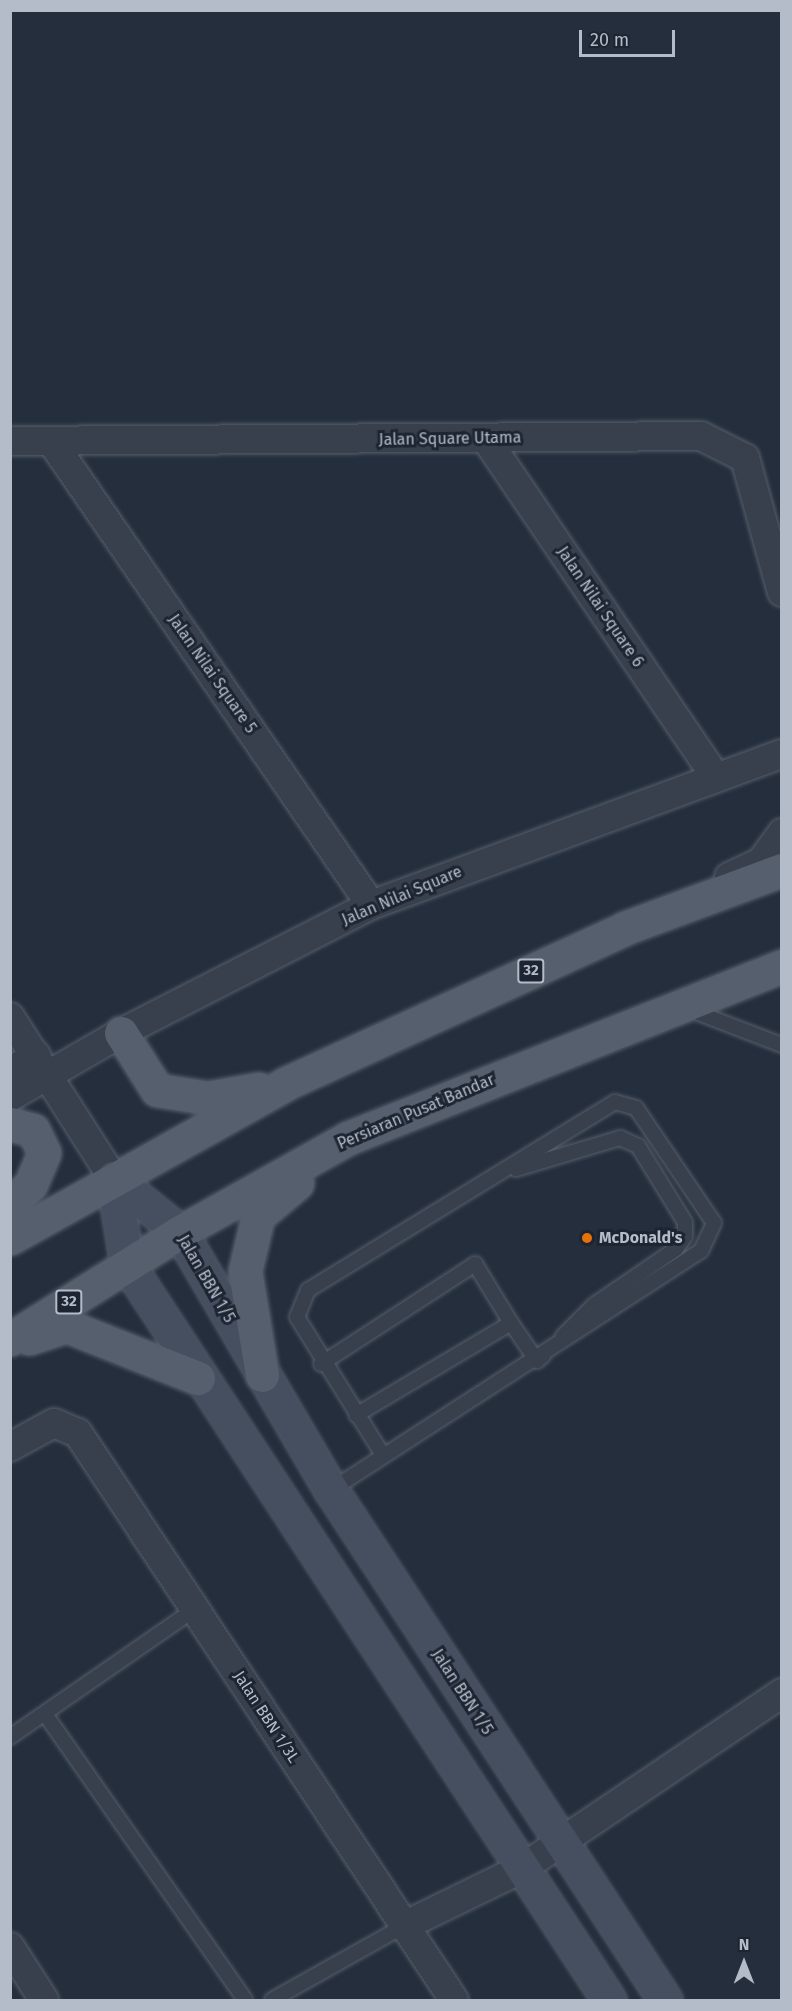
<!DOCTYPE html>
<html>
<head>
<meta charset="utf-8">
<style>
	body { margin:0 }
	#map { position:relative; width:792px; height:2011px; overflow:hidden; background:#242e3d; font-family:"Fira Sans",sans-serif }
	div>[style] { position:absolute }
	.roads { filter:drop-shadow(0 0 2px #565e6b) drop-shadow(0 0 2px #565e6b) }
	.lane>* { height:14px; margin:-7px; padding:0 7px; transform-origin:7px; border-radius:7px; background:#38404d }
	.street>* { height:28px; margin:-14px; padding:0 14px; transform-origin:14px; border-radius:14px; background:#38404d }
	.secondary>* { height:33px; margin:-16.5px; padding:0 16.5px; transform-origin:16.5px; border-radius:16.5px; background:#464f60 }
	.primary>* { height:33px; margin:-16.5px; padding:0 16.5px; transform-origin:16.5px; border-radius:16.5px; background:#565f6d }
	.dots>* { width:16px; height:16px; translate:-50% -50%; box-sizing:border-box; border:3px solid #1d2532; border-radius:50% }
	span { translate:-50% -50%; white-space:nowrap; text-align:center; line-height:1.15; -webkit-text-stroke:6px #1d2532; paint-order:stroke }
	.shield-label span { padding:2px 4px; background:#1d2532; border:2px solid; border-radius:4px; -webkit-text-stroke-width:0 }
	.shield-label { font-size:15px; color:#b4bbc9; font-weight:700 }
	.street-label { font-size:16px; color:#b4bbc9 }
	.poi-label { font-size:16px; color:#b4bbc9; font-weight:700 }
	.left { translate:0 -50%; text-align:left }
	.frame { position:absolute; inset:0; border:12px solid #b4bbc9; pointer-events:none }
	.north { position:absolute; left:714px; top:1933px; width:60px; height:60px; -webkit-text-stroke:4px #1d2532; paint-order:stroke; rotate:0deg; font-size:16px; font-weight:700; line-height:24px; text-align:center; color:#b4bbc9 }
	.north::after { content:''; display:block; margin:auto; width:21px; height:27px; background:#b4bbc9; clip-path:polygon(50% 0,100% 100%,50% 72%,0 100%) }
	.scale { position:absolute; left:579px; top:30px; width:96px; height:27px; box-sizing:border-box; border:3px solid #b4bbc9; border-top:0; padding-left:8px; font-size:18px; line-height:21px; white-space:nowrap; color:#b4bbc9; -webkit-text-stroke:4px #1d2532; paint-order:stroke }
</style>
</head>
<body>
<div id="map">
	<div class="roads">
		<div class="lane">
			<i style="left:688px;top:1009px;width:101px;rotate:21deg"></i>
			<i style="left:516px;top:1169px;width:109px;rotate:-16.6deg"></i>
			<i style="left:620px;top:1138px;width:20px;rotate:24deg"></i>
			<i style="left:638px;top:1146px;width:89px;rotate:58.3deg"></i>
			<i style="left:685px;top:1222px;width:14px;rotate:90deg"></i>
			<i style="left:685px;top:1236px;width:16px;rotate:125deg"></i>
			<i style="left:676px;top:1249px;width:99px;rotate:145.7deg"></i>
			<i style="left:594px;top:1305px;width:44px;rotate:135deg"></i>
			<i style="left:511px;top:1323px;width:46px;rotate:55.6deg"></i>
			<i style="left:537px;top:1361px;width:8px;rotate:-40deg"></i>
			<i style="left:321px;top:1364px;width:184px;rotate:-33deg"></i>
			<i style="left:475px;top:1264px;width:69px;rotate:58.6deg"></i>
			<i style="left:511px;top:1323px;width:180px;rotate:149.3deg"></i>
			<i style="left:331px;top:1490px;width:440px;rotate:-32.9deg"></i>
			<i style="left:701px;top:1251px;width:31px;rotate:-65deg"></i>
			<i style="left:714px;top:1223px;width:139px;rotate:-124.1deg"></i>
			<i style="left:636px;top:1108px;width:22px;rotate:-164deg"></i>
			<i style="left:615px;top:1102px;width:360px;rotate:148.5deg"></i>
			<i style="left:308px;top:1290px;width:29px;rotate:112deg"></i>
			<i style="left:297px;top:1317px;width:163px;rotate:58.1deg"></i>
			<i style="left:45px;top:1714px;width:349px;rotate:55deg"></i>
			<i style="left:10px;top:1737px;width:225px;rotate:-34.7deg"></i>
			<i style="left:272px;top:2000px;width:151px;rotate:-29.3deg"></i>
		</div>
		<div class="street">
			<i style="left:486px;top:439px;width:406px;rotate:55.8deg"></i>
			<i style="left:10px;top:441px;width:691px;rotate:-0.41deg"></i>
			<i style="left:701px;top:436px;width:49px;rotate:26.6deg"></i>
			<i style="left:745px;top:458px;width:139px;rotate:74.6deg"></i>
			<i style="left:52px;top:442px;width:562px;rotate:55.43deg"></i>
			<i style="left:729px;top:877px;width:35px;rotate:-25deg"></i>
			<i style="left:761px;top:862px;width:36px;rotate:-54deg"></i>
			<i style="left:10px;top:1017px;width:191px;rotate:57.4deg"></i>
			<i style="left:10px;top:1072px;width:31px;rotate:-33deg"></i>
			<i style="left:10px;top:1097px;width:128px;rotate:-30deg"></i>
			<i style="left:121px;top:1033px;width:281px;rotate:-27.1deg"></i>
			<i style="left:371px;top:905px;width:438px;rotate:-20.2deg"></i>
			<i style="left:10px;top:1447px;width:50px;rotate:-28.6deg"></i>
			<i style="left:54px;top:1423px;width:26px;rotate:23deg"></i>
			<i style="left:78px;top:1433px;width:680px;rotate:56.45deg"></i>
			<i style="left:404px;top:1926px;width:130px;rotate:-26deg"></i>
			<i style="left:521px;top:1869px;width:315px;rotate:-34deg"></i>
			<i style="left:10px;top:1947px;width:63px;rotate:57.3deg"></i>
		</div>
		<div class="secondary">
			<i style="left:113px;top:1178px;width:86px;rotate:38.9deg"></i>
			<i style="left:180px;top:1232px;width:299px;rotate:59.7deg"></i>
			<i style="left:331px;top:1490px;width:610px;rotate:56.78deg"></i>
			<i style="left:113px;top:1178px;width:87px;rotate:80.8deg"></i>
			<i style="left:127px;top:1264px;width:880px;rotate:56.78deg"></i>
		</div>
		<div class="primary">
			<i style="left:121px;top:1033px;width:67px;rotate:57.7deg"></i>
			<i style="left:157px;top:1090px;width:52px;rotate:8.9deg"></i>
			<i style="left:208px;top:1098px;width:51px;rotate:-10.2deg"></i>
			<i style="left:10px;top:1124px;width:24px;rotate:15deg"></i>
			<i style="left:33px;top:1130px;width:25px;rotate:64deg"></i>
			<i style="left:44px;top:1153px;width:34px;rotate:113deg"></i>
			<i style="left:31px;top:1184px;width:29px;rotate:136deg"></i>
			<i style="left:10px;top:1238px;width:315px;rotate:-29.2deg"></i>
			<i style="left:285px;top:1084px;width:374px;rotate:-24.6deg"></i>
			<i style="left:625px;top:928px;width:167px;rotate:-20.3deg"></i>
			<i style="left:29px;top:1338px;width:40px;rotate:-18deg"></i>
			<i style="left:67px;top:1326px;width:141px;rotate:21.7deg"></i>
			<i style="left:10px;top:1339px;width:201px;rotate:-32.2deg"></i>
			<i style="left:180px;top:1232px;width:193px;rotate:-29.2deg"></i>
			<i style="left:348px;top:1138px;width:467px;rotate:-21.6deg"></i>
			<i style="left:262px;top:1375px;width:105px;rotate:-99.3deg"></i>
			<i style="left:245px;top:1271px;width:57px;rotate:-76.7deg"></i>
			<i style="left:258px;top:1216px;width:51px;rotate:-40.2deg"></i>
		</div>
	</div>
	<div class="dots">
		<i style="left:587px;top:1238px;background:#e8710a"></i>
	</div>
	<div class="shield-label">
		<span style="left:531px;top:971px">32</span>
		<span style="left:69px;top:1302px">32</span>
	</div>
	<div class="street-label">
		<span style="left:450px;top:439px;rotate:-1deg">Jalan Square Utama</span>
		<span style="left:600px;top:607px;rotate:56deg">Jalan Nilai Square 6</span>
		<span style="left:212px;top:674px;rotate:55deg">Jalan Nilai Square 5</span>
		<span style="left:402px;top:896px;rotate:-23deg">Jalan Nilai Square</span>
		<span style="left:416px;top:1112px;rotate:-23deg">Persiaran Pusat Bandar</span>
		<span style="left:206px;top:1279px;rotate:60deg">Jalan BBN 1/5</span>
		<span style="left:462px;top:1692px;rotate:57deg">Jalan BBN 1/5</span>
		<span style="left:266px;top:1717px;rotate:57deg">Jalan BBN 1/3L</span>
	</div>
	<div class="poi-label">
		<span class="left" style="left:599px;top:1238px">McDonald's</span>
	</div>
	<div class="frame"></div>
	<div class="north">N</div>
	<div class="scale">20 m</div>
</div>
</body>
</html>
